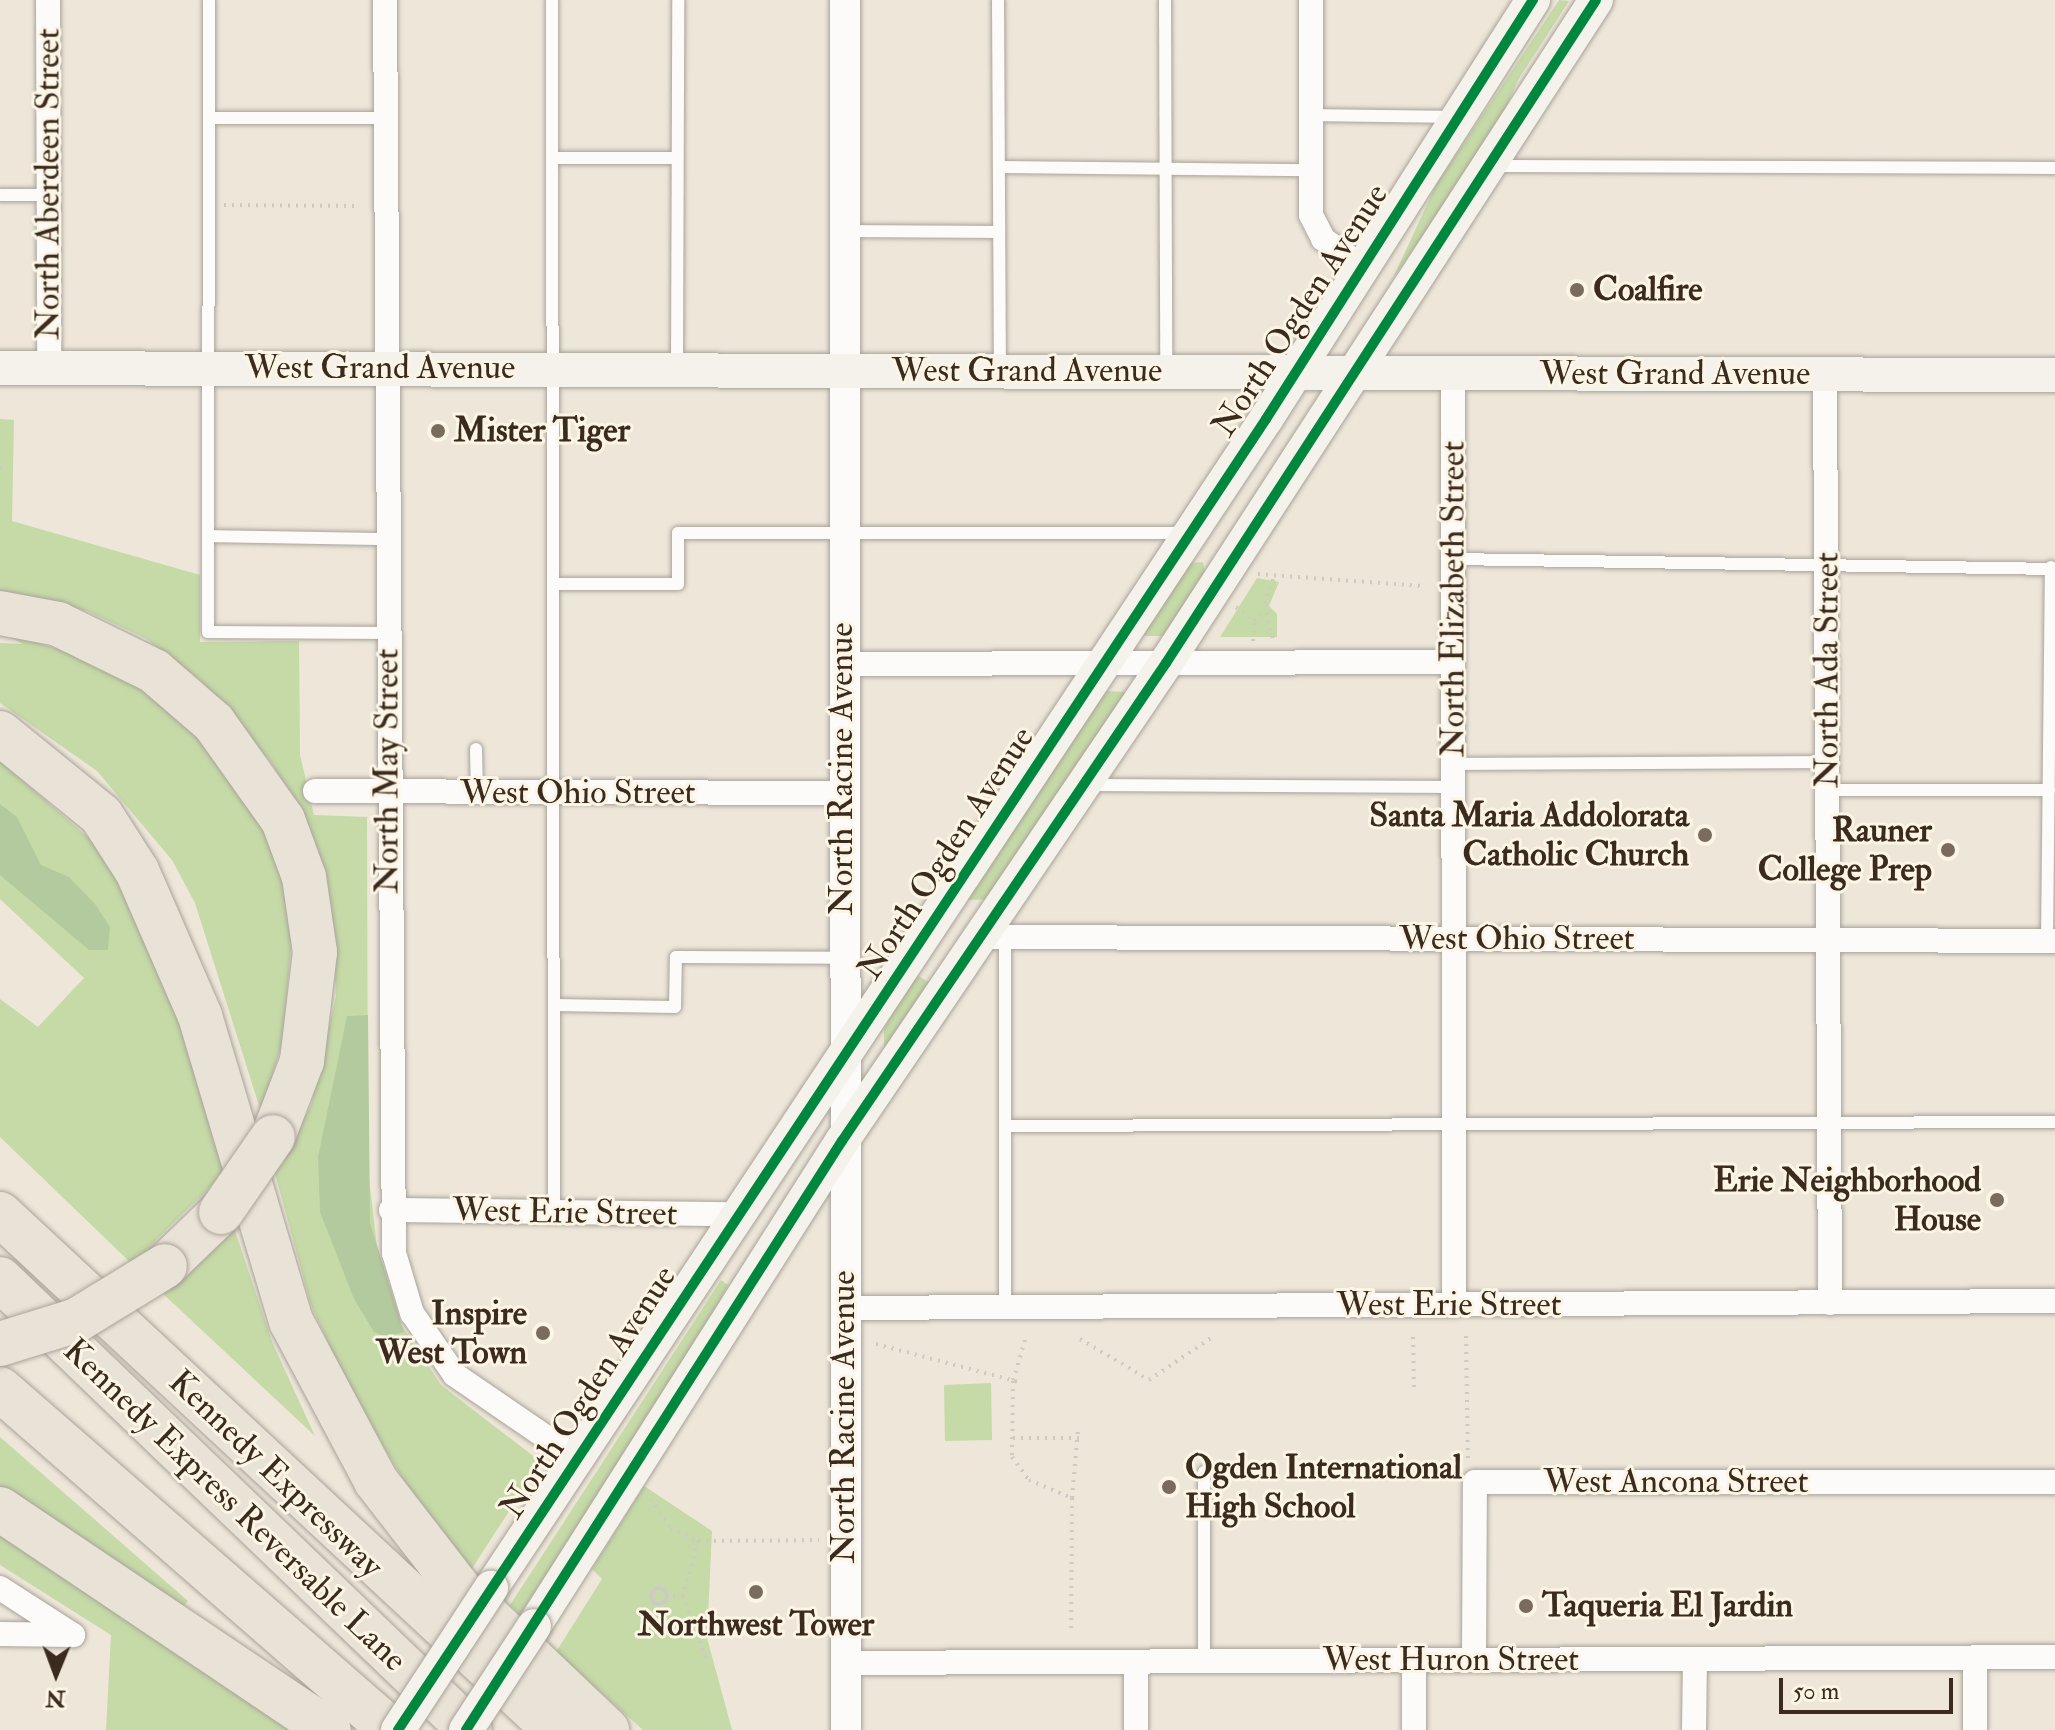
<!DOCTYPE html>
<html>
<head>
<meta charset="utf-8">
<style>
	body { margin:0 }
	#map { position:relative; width:2055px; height:1730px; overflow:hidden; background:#ede6d9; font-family:"IM FELL Double Pica",serif }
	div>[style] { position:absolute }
	.green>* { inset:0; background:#c5daa7 }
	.forest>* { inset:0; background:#b3ca9e }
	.path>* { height:4px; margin-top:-2px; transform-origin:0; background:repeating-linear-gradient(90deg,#cdcac5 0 2px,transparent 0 8px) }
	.path>.ring { margin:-2px; padding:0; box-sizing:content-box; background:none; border:4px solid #cdcac5; border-radius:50% }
	.roads { filter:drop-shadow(0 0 2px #a9a39a) drop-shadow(0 0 2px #a9a39a) }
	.service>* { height:12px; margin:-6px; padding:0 6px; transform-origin:6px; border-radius:6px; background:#fcfbf9 }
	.minor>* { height:24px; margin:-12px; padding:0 12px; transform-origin:12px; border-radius:12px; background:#fcfbf9 }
	.tertiary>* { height:30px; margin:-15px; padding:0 15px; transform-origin:15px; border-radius:15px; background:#fcfbf9 }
	.secondary>* { height:34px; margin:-17px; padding:0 17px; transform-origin:17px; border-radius:17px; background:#f5f1eb }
	.motorway>* { height:44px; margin:-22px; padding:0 22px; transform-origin:22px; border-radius:22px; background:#e9e2d6 }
	.bridges { filter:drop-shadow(0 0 2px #a9a39a) drop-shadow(0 0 2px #a9a39a) }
	.secondary-bridge>* { height:34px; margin:-17px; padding:0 17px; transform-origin:17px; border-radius:17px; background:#f5f1eb }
	.motorway-bridge>* { height:44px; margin:-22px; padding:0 22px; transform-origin:22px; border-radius:22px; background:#e9e2d6 }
	.cycleway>* { height:10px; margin:-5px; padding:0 5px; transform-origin:5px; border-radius:5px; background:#00873e }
	.dots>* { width:22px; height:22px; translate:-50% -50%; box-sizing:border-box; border:4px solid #fcf5e5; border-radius:50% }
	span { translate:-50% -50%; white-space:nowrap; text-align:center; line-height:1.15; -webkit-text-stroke:6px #fcf5e5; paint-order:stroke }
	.street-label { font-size:34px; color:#3b2a1e }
	.poi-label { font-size:34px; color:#3b2a1e; font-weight:700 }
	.left { translate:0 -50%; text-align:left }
	.right { translate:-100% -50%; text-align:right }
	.north { position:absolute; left:16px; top:1634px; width:80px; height:80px; -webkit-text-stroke:6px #fcf5e5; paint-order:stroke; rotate:181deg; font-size:22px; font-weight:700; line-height:32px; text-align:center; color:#3b2a1e }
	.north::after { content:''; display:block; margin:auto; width:28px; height:36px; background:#3b2a1e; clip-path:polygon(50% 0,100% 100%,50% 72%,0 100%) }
	.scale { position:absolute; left:1779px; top:1678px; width:174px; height:36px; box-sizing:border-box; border:4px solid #3b2a1e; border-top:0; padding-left:10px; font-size:24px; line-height:28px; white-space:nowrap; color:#3b2a1e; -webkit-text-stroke:6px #fcf5e5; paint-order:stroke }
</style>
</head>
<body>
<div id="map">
	<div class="green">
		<i style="clip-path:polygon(1559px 0,1569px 1px,1518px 80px,1496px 131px,1393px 278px,1436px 185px)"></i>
		<i style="clip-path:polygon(0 419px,14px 420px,12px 521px,200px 575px,200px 642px,299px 641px,300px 755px,314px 815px,367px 817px,368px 1170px,380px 1272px,396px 1317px,441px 1385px,541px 1462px,471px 1570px,429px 1522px,351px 1393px,311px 1305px,274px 1170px,311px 1106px,336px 996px,331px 905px,307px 823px,271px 762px,199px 679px,145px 638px,87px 611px,0 592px)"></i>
		<i style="clip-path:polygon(1203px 562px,1205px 573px,1164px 636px,1143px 636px,1190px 563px)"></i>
		<i style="clip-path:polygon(1257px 578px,1279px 582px,1269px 606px,1277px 614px,1277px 637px,1220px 637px)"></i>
		<i style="clip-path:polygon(0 632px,99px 661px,143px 685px,184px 718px,244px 788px,281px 867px,293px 928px,282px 1044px,261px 1112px,195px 903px,172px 860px,97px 771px,0 703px,0 643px,23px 644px)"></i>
		<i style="clip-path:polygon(1104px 691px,1128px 692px,994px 899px,967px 900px)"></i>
		<i style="clip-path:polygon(0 761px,98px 846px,156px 944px,225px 1172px,132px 1264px,0 1137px,0 999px,38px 1027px,84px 978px,0 899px)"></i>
		<i style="clip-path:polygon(917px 975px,936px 987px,884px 1063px,884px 1028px)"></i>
		<i style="clip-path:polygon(233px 1225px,273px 1344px,315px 1436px,160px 1291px)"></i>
		<i style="clip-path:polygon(721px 1280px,728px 1285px,684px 1369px,520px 1614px,510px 1605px)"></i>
		<i style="clip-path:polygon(991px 1383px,992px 1440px,945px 1441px,944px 1385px)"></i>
		<i style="clip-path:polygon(0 1437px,188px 1601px,182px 1608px,0 1489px)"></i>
		<i style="clip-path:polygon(644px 1486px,712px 1531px,707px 1638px,732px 1730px,643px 1730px,556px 1652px,602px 1579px,592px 1569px)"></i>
		<i style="clip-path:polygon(0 1530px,308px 1730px,106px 1730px,111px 1635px,0 1565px)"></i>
	</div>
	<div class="forest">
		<i style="clip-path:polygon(0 804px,17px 817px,41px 865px,69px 877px,95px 904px,110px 927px,108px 950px,89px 950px,0 875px)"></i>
		<i style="clip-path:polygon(368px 1015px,370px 1223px,404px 1332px,386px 1337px,374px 1332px,354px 1299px,320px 1212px,318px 1157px,347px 1016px)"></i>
	</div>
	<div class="path">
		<i style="left:224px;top:205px;width:133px;rotate:0.4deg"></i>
		<i style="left:0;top:468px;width:2px"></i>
		<i style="left:1258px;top:574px;width:165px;rotate:4.2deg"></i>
		<i style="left:1273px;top:579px;width:27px;rotate:107deg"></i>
		<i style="left:1265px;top:605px;width:35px;rotate:77deg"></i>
		<i style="left:1236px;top:607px;width:23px;rotate:38deg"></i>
		<i style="left:1253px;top:641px;width:20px;rotate:-87deg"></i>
		<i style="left:1254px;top:621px;width:16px;rotate:-38deg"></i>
		<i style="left:1466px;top:1336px;width:127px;rotate:89.1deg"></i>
		<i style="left:1413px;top:1337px;width:51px;rotate:88.9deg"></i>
		<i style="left:1080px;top:1339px;width:80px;rotate:30.7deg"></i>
		<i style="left:1149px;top:1380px;width:75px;rotate:-34.1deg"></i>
		<i style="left:1025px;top:1340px;width:43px;rotate:106.3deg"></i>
		<i style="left:1013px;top:1381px;width:76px;rotate:90.8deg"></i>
		<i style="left:1012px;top:1457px;width:29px;rotate:54deg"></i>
		<i style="left:1029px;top:1480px;width:47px;rotate:22.7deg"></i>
		<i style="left:1072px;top:1498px;width:133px;rotate:90.4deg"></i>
		<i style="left:876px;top:1344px;width:148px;rotate:14.9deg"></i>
		<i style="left:1013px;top:1438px;width:72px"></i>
		<i style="left:1072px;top:1498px;width:69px;rotate:-85deg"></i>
		<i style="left:650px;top:1499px;width:36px;rotate:54deg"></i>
		<i style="left:671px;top:1528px;width:30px;rotate:26deg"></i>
		<i style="left:698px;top:1541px;width:57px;rotate:105.3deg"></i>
		<i style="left:683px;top:1596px;width:16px;rotate:-176deg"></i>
		<i style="left:698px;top:1541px;width:121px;rotate:-0.5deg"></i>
		<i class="ring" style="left:651px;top:1588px;width:12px;height:12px"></i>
		<i style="left:683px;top:1596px;width:70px;rotate:70deg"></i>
	</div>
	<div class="roads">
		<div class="service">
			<i style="left:209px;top:0;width:632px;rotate:90.09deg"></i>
			<i style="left:208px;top:632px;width:179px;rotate:0.3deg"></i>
			<i style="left:552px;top:0;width:1211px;rotate:89.91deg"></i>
			<i style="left:998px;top:0;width:368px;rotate:89.7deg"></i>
			<i style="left:1165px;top:0;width:368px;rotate:89.8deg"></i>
			<i style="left:1311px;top:115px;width:144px;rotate:0.8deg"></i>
			<i style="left:209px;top:118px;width:177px"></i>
			<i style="left:552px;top:158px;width:125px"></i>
			<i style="left:1494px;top:166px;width:561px;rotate:0.2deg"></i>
			<i style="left:999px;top:167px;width:312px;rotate:0.6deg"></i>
			<i style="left:0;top:195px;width:49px"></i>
			<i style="left:846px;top:231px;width:153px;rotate:0.4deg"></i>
			<i style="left:677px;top:369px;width:369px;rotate:-89.8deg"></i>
			<i style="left:209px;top:536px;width:178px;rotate:1deg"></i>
			<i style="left:1453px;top:559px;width:602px;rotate:0.95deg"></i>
			<i style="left:553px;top:584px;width:125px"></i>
			<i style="left:678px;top:584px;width:51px;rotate:-90deg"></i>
			<i style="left:678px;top:533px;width:506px"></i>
			<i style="left:476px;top:749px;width:43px;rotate:88.7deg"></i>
			<i style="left:1453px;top:764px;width:374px;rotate:-0.3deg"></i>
			<i style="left:1089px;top:785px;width:364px;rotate:0.3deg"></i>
			<i style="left:1827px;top:790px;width:222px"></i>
			<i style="left:2047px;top:941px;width:374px;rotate:-89.4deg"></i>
			<i style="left:554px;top:1005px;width:121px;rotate:0.9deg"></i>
			<i style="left:675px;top:1007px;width:50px;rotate:-88.9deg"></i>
			<i style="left:676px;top:957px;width:166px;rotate:0.3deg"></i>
			<i style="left:1005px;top:1126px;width:1050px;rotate:-0.22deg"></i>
			<i style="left:1005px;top:1307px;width:370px;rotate:-90deg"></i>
			<i style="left:1204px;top:1472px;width:189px;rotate:90deg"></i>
		</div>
		<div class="minor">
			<i style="left:48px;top:0;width:368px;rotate:89.8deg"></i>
			<i style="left:385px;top:0;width:1253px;rotate:89.59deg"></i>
			<i style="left:394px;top:1253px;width:63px;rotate:73.3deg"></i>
			<i style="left:412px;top:1313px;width:75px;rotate:55.3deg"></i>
			<i style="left:455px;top:1375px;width:150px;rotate:34.4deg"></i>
			<i style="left:1311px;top:0;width:215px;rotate:90deg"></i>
			<i style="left:1311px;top:215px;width:27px;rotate:63deg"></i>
			<i style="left:1323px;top:239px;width:47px;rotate:34.7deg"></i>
			<i style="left:1453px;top:373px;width:932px;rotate:89.94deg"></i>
			<i style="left:1825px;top:374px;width:929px;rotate:89.69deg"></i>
			<i style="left:843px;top:664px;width:610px;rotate:-0.19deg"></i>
			<i style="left:315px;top:791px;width:527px;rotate:0.22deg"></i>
			<i style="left:980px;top:937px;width:1075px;rotate:0.21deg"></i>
			<i style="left:391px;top:1210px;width:348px;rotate:0.7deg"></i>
			<i style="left:843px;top:1308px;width:1212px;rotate:-0.33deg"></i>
			<i style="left:0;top:1588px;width:87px;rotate:32.8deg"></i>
			<i style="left:0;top:1634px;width:73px;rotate:0.8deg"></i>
			<i style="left:1414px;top:1660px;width:70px;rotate:90deg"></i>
			<i style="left:1474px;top:1660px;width:178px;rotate:-89.7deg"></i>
			<i style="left:1475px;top:1482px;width:580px"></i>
			<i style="left:846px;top:1663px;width:1209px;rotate:-0.28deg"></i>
			<i style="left:1136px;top:1730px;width:68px;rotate:-90deg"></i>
			<i style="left:1694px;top:1730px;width:71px;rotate:-89.2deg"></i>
			<i style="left:1975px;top:1730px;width:72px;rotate:-90deg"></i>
		</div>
		<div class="tertiary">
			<i style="left:845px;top:0;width:1730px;rotate:89.97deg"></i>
		</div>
		<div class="secondary">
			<i style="left:0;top:368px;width:2055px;rotate:0.2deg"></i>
			<i style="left:491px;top:1588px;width:1403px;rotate:-56.46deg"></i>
			<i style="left:1266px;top:419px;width:497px;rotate:-57.5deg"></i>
			<i style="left:534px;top:1626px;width:575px;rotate:-57.58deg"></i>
			<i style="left:842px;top:1141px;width:577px;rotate:-55.87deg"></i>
			<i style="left:1166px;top:663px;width:790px;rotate:-57.03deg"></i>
		</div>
		<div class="motorway">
			<i style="left:0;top:613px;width:59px;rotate:10.7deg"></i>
			<i style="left:58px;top:624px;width:107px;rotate:26.1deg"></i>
			<i style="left:154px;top:671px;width:79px;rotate:40.9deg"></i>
			<i style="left:214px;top:723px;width:119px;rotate:54.6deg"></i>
			<i style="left:283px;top:820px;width:61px;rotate:69.8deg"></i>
			<i style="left:304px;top:877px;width:76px;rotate:81.7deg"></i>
			<i style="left:315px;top:952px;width:110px;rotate:96.8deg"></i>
			<i style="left:302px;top:1061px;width:81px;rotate:110.9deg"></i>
			<i style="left:0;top:733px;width:130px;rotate:39.1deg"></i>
			<i style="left:101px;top:815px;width:67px;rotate:57.3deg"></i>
			<i style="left:137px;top:871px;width:158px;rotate:66.5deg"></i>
			<i style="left:200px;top:1016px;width:318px;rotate:73.4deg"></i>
			<i style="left:291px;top:1321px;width:181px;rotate:62deg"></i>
			<i style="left:376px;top:1481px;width:139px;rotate:52.3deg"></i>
			<i style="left:461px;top:1591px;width:202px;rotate:43.6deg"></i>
			<i style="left:0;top:1214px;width:758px;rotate:42.91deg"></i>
			<i style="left:165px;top:1266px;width:78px;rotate:-44deg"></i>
			<i style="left:0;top:1279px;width:651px;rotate:43.82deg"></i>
			<i style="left:0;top:1389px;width:519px;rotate:41.09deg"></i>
			<i style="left:0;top:1509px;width:396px;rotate:33.9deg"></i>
		</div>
	</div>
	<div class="bridges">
		<div class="secondary-bridge">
			<i style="left:398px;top:1730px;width:170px;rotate:-56.8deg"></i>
			<i style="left:466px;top:1730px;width:124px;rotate:-56.8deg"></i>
		</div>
		<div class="motorway-bridge">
			<i style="left:221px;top:1212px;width:91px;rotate:-55.3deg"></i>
			<i style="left:0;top:1344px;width:81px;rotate:-17.3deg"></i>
			<i style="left:77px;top:1320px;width:103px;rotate:-31.5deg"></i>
		</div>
	</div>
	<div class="cycleway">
		<i style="left:398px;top:1730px;width:1572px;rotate:-56.49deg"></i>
		<i style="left:1266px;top:419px;width:497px;rotate:-57.5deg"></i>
		<i style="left:466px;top:1730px;width:699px;rotate:-57.45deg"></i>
		<i style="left:842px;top:1141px;width:577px;rotate:-55.87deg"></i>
		<i style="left:1166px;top:663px;width:790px;rotate:-57.03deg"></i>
	</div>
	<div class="dots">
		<i style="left:1577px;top:290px;background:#796c5f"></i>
		<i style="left:438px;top:431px;background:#796c5f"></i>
		<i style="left:1705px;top:835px;background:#796c5f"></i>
		<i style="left:1948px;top:850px;background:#796c5f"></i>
		<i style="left:1997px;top:1200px;background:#796c5f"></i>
		<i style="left:543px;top:1333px;background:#796c5f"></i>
		<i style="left:1169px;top:1487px;background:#796c5f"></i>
		<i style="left:756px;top:1592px;background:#796c5f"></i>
		<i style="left:1526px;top:1606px;background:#796c5f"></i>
	</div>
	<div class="street-label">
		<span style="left:48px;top:184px;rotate:-90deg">North Aberdeen Street</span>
		<span style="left:1300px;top:310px;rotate:-57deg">North Ogden Avenue</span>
		<span style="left:380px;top:368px">West Grand Avenue</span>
		<span style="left:1027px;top:371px">West Grand Avenue</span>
		<span style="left:1675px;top:374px">West Grand Avenue</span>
		<span style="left:1453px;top:599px;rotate:-90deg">North Elizabeth Street</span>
		<span style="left:1827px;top:670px;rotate:-90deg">North Ada Street</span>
		<span style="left:842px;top:769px;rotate:-90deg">North Racine Avenue</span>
		<span style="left:387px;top:771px;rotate:-90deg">North May Street</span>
		<span style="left:578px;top:793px">West Ohio Street</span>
		<span style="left:946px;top:853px;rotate:-57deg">North Ogden Avenue</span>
		<span style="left:1517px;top:939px">West Ohio Street</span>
		<span style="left:565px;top:1212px;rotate:1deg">West Erie Street</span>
		<span style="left:1449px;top:1305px">West Erie Street</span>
		<span style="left:588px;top:1392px;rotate:-57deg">North Ogden Avenue</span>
		<span style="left:844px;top:1417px;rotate:-90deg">North Racine Avenue</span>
		<span style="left:276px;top:1474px;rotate:44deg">Kennedy Expressway</span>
		<span style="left:1676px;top:1482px">West Ancona Street</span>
		<span style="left:235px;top:1505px;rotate:44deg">Kennedy Express Reversable Lane</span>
		<span style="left:1451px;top:1660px">West Huron Street</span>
	</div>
	<div class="poi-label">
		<span class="left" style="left:1593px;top:290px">Coalfire</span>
		<span class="left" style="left:454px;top:431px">Mister Tiger</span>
		<span class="right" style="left:1689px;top:835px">Santa Maria Addolorata<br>Catholic Church</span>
		<span class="right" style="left:1932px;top:850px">Rauner<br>College Prep</span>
		<span class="right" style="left:1981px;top:1200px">Erie Neighborhood<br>House</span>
		<span class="right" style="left:527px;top:1333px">Inspire<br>West Town</span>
		<span class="left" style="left:1185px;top:1487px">Ogden International<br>High School</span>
		<span class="left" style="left:1542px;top:1606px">Taqueria El Jardin</span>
		<span style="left:756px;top:1625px">Northwest Tower</span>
	</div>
	<div class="north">N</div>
	<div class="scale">50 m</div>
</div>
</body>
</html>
